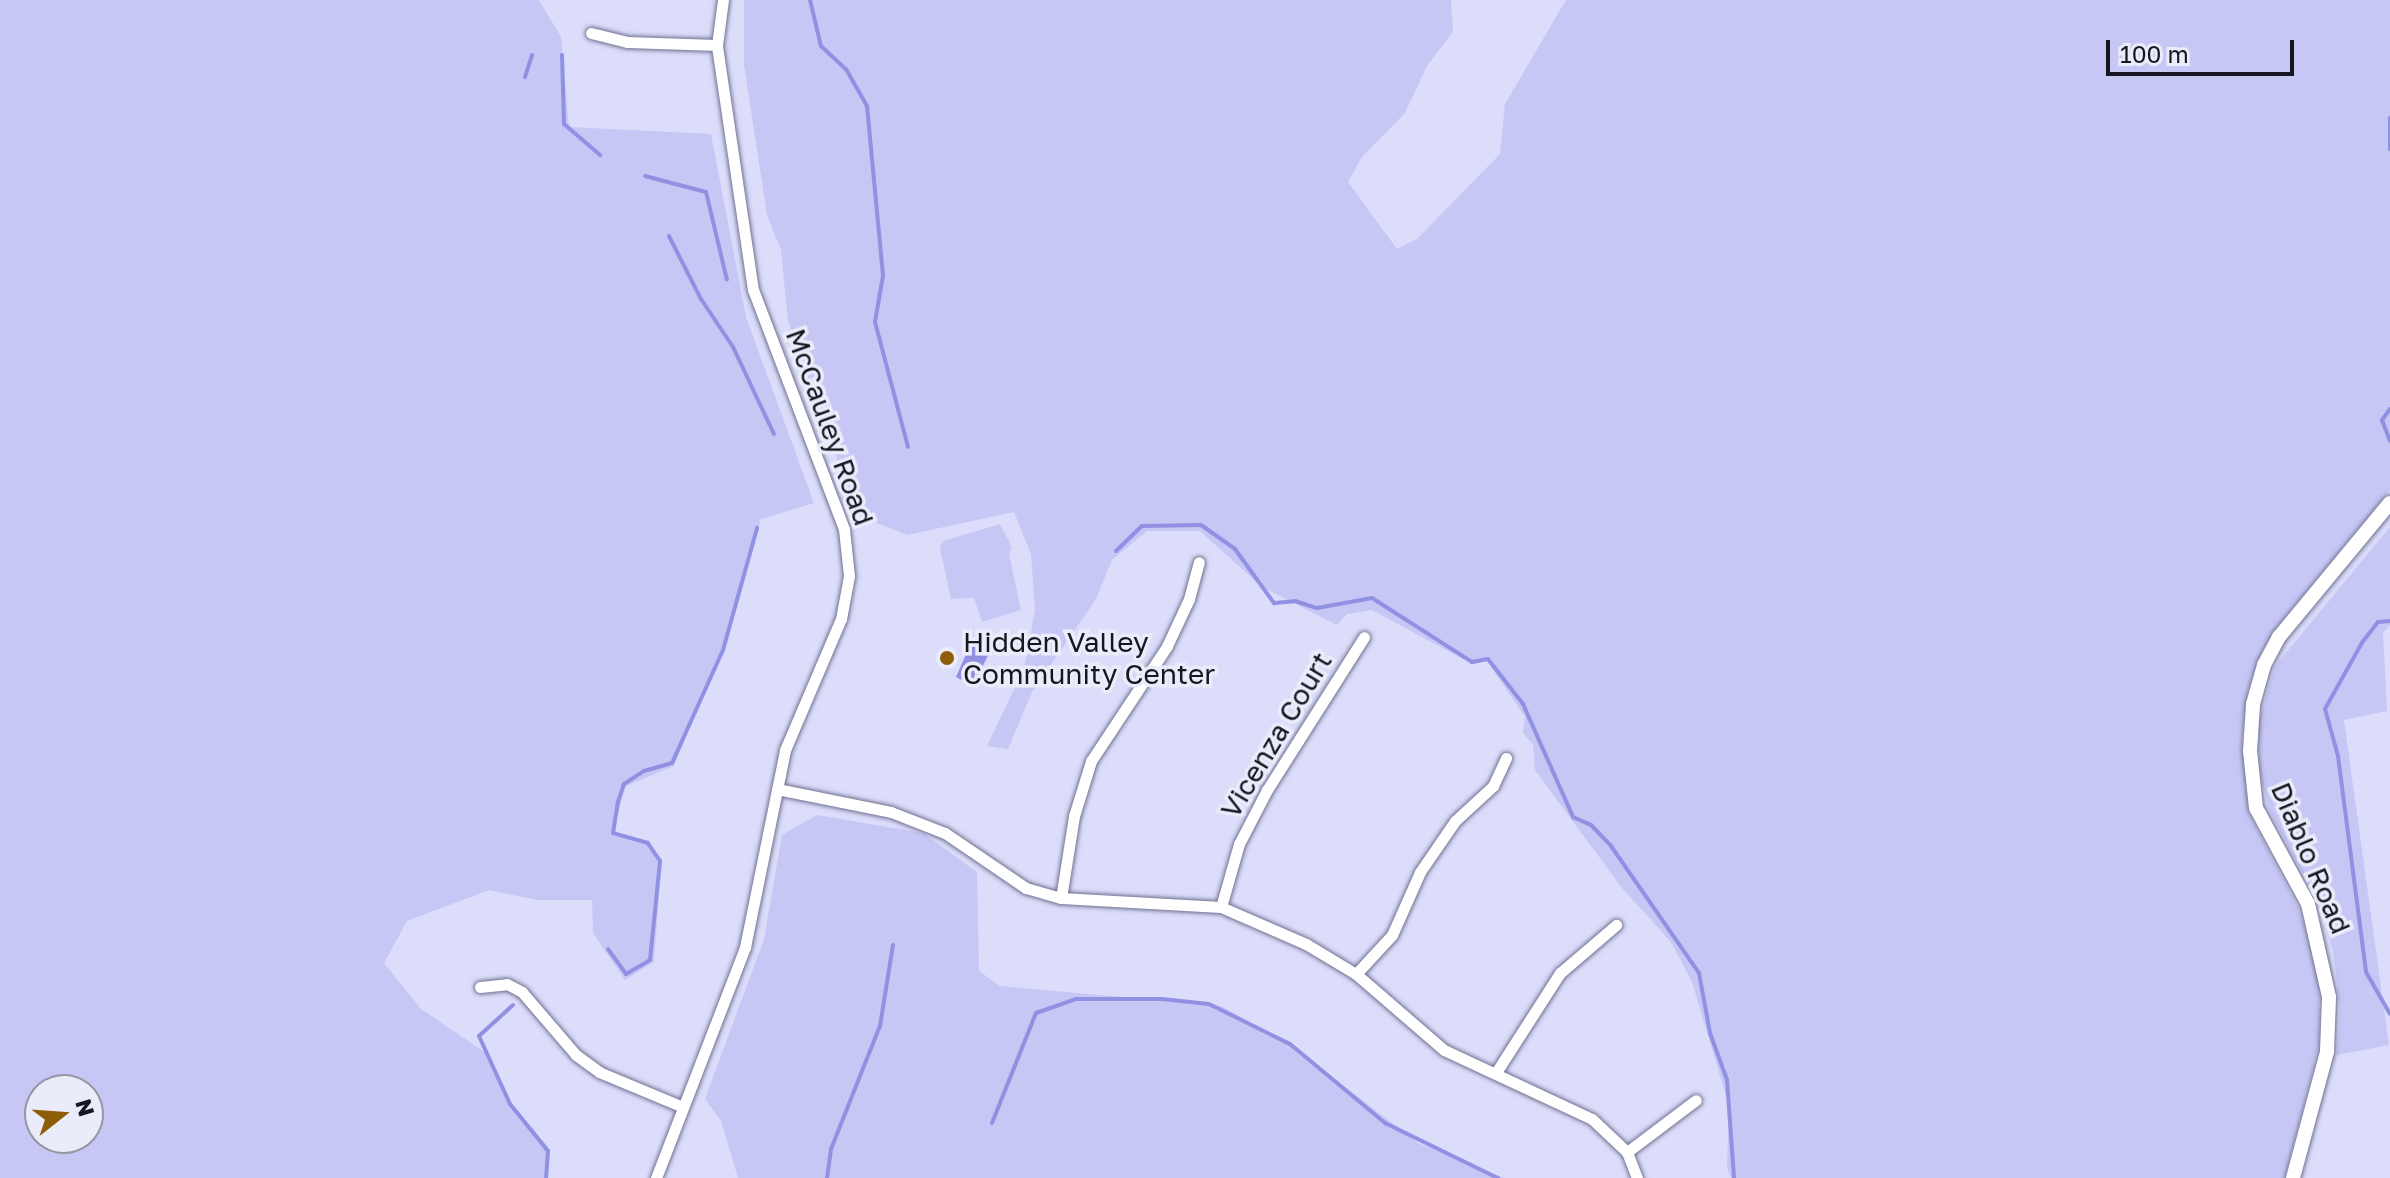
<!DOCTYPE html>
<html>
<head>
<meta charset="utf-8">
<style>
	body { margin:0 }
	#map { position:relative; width:2390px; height:1178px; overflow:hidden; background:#dbddfa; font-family:"Golos Text",sans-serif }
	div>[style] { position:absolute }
	.green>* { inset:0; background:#c6c7f5 }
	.water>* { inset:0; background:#9191e4 }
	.stream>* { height:4px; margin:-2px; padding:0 2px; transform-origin:2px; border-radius:2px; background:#9191e4 }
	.roads { filter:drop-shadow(0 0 2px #707191) drop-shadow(0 0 2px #707191) }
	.minor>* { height:11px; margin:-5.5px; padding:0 5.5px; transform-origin:5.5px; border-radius:5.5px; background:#fff }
	.tertiary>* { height:14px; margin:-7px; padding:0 7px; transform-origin:7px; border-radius:7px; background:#fff }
	.dots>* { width:22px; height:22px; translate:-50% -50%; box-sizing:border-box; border:4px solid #ebecfa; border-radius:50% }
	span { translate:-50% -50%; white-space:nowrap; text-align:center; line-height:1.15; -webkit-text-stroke:7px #ebecfa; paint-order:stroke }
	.street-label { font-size:28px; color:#161623 }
	.poi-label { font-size:28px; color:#161623 }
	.left { translate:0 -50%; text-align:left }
	.north { position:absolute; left:24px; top:1074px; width:80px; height:80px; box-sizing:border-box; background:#ebecfa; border:2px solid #9696a4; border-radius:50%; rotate:73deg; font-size:22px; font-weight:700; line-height:32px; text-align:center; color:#161623 }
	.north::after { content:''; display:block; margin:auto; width:28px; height:36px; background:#8e5d07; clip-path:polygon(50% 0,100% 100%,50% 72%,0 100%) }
	.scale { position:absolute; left:2106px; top:40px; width:188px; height:36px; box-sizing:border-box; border:4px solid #161623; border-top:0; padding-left:10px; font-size:24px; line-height:28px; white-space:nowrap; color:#161623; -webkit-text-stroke:6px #ebecfa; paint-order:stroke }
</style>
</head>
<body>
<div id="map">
	<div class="green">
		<i style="clip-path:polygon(evenodd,0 0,539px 0,561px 37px,569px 127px,711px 134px,746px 317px,814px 503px,761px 519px,726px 640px,674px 766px,626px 786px,612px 832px,651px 846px,661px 867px,654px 962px,625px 980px,593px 933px,592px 900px,537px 900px,489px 890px,407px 921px,384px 963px,421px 1009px,489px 1055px,512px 1109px,547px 1152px,546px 1178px,0 1178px,0 0,88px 1090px,88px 1138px,40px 1138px,40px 1090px,88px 1090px)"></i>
		<i style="clip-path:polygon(744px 0,1451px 0,1453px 32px,1427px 66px,1405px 113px,1362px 157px,1348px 182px,1397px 249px,1417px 239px,1500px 154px,1505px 104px,1566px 0,2390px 0,2390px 490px,2280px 623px,2260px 654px,2248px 690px,2242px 735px,2249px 814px,2300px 911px,2319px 981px,2319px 1045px,2285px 1178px,1731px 1178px,1727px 1168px,1729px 1106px,1692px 982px,1671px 942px,1622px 888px,1535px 770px,1533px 745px,1523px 733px,1525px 717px,1487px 661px,1472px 664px,1372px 610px,1347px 614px,1337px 625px,1262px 587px,1200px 531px,1147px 531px,1112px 560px,1096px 599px,1032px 692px,1008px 749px,987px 746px,1024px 668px,1035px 610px,1031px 554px,1014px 512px,907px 535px,867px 519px,849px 493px,788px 321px,781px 250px,767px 215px,744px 65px)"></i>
		<i style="clip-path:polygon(1000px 524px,1012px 547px,1009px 554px,1021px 610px,982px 622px,974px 598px,951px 599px,940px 548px,943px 541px)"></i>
		<i style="clip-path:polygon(2390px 527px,2390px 625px,2383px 633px,2387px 711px,2344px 720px,2389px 1045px,2337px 1055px,2340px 1008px,2333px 951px,2320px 906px,2270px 812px,2259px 771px,2259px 720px,2275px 666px)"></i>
		<i style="clip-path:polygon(817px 815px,923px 833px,977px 872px,979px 971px,1000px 986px,1221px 1006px,1296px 1049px,1418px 1143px,1504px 1178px,738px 1178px,721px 1121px,705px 1099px,764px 939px,782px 835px)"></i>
	</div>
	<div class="water">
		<i style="clip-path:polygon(973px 638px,992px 647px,973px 686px,956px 677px)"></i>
	</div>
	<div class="stream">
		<i style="left:810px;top:0;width:47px;rotate:76.6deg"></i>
		<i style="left:821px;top:46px;width:34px;rotate:43deg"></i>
		<i style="left:846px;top:69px;width:43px;rotate:60.4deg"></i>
		<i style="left:867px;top:106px;width:171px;rotate:84.6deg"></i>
		<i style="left:883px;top:276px;width:47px;rotate:99.9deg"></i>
		<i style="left:875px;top:322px;width:129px;rotate:75.2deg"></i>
		<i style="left:562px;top:55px;width:69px;rotate:88.3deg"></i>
		<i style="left:564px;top:124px;width:48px;rotate:40.7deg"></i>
		<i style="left:525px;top:77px;width:23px;rotate:-72deg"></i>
		<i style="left:2390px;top:118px;width:31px;rotate:90deg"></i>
		<i style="left:645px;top:176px;width:63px;rotate:14.7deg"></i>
		<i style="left:706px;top:192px;width:90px;rotate:76.6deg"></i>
		<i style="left:669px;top:236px;width:71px;rotate:63.1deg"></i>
		<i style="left:701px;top:299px;width:58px;rotate:56.3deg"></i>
		<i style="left:733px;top:347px;width:96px;rotate:64.8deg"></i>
		<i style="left:2390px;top:409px;width:14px;rotate:126deg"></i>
		<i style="left:2382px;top:420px;width:22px;rotate:69deg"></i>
		<i style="left:1116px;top:551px;width:36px;rotate:-44deg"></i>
		<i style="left:1142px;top:526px;width:59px;rotate:-1deg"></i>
		<i style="left:1201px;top:525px;width:42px;rotate:35.2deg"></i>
		<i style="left:1235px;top:549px;width:67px;rotate:54.2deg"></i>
		<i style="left:1274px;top:603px;width:21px;rotate:-5deg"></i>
		<i style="left:1295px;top:601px;width:23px;rotate:18deg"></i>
		<i style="left:1317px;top:608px;width:56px;rotate:-10.3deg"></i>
		<i style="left:1372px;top:598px;width:119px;rotate:32.6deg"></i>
		<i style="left:1472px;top:662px;width:16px;rotate:-11deg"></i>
		<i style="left:1488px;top:659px;width:57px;rotate:52.1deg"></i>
		<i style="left:1523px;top:704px;width:124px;rotate:66.1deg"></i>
		<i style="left:1573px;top:817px;width:20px;rotate:24deg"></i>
		<i style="left:1591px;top:825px;width:29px;rotate:46deg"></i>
		<i style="left:1611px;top:846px;width:155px;rotate:55.3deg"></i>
		<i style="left:1699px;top:973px;width:61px;rotate:79.6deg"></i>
		<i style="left:1710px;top:1033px;width:50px;rotate:70.1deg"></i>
		<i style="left:1727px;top:1080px;width:98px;rotate:85.9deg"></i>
		<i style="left:2390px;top:621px;width:12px;rotate:175deg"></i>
		<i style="left:2378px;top:622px;width:24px;rotate:128deg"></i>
		<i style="left:2363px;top:641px;width:78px;rotate:119.2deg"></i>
		<i style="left:2325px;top:709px;width:49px;rotate:74.5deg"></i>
		<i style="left:2338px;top:756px;width:218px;rotate:82.6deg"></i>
		<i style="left:2366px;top:972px;width:48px;rotate:60.3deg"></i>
		<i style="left:608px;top:949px;width:31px;rotate:54deg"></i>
		<i style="left:626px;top:974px;width:28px;rotate:-30deg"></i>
		<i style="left:650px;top:960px;width:100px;rotate:-84.2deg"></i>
		<i style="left:660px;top:861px;width:22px;rotate:-124deg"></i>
		<i style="left:648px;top:843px;width:36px;rotate:-164deg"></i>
		<i style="left:613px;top:833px;width:31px;rotate:-81deg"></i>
		<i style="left:618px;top:802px;width:19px;rotate:-72deg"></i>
		<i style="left:624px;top:784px;width:24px;rotate:-33deg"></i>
		<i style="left:644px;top:771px;width:29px;rotate:-16deg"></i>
		<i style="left:672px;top:763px;width:124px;rotate:-65.7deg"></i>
		<i style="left:723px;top:650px;width:127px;rotate:-74.4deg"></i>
		<i style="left:513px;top:1005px;width:46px;rotate:137.6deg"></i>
		<i style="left:479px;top:1036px;width:75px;rotate:65.5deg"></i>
		<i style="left:510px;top:1104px;width:60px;rotate:51deg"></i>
		<i style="left:548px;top:1151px;width:27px;rotate:94deg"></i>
		<i style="left:992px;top:1123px;width:118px;rotate:-68.2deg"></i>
		<i style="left:1036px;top:1013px;width:42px;rotate:-19.3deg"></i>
		<i style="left:1076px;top:999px;width:86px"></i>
		<i style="left:1162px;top:999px;width:47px;rotate:6.1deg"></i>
		<i style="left:1209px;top:1004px;width:90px;rotate:26.3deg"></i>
		<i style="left:1290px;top:1044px;width:124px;rotate:39.7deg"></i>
		<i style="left:1385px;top:1123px;width:126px;rotate:26deg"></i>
		<i style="left:827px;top:1178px;width:29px;rotate:-82deg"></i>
		<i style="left:831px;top:1149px;width:132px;rotate:-68.3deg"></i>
		<i style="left:880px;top:1026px;width:82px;rotate:-80.9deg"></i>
	</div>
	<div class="roads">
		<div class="minor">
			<i style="left:591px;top:33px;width:37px;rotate:14deg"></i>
			<i style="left:627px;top:42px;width:90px;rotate:1.9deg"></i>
			<i style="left:777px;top:789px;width:116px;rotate:11.4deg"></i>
			<i style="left:891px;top:812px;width:58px;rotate:21.3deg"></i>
			<i style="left:945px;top:833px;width:98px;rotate:34.2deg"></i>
			<i style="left:1026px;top:888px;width:36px;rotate:16deg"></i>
			<i style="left:1061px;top:898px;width:160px;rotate:3.2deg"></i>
			<i style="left:1221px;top:907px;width:93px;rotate:23.5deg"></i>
			<i style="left:1306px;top:944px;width:58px;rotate:31deg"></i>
			<i style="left:1356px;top:974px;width:116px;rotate:40.8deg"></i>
			<i style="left:1444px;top:1050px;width:163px;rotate:25deg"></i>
			<i style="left:1592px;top:1119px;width:48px;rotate:43.3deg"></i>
			<i style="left:1627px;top:1152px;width:28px;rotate:69deg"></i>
			<i style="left:1061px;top:898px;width:83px;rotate:-81deg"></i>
			<i style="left:1074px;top:816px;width:58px;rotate:-72.8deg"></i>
			<i style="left:1091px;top:761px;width:138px;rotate:-56.5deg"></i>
			<i style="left:1167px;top:646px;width:52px;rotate:-64.9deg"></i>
			<i style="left:1189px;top:599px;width:38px;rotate:-75deg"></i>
			<i style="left:1221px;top:907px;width:66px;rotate:-74.1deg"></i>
			<i style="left:1239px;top:844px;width:61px;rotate:-62.6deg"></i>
			<i style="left:1267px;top:790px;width:181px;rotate:-57.6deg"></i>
			<i style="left:1356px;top:974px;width:53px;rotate:-47.3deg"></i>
			<i style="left:1392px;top:935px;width:69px;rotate:-66deg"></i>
			<i style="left:1420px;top:872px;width:62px;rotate:-55.5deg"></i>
			<i style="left:1455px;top:821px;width:52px;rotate:-42.6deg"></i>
			<i style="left:1493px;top:786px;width:31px;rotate:-65deg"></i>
			<i style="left:480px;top:987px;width:27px;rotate:-6deg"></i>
			<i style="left:507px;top:984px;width:17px;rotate:28deg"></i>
			<i style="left:522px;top:992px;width:83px;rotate:49.4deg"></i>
			<i style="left:576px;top:1055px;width:29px;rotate:36deg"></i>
			<i style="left:599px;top:1072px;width:91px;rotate:22.6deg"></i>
			<i style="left:1497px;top:1071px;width:117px;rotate:-57.3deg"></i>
			<i style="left:1560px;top:973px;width:74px;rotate:-40.6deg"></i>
			<i style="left:1627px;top:1152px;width:86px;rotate:-37deg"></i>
			<i style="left:656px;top:1178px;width:248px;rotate:-68.9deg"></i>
			<i style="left:745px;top:947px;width:201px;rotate:-78.5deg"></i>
			<i style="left:785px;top:750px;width:142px;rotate:-66.9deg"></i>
			<i style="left:841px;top:619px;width:44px;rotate:-79.5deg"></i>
			<i style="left:849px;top:576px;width:47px;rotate:-96.1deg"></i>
			<i style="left:844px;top:529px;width:256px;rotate:-110.8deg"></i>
			<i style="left:753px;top:290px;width:248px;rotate:-98.4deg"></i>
			<i style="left:717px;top:45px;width:45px;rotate:-82.4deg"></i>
		</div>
		<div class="tertiary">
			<i style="left:2293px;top:1178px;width:131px;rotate:-74.9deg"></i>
			<i style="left:2327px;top:1052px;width:55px;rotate:-87.9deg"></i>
			<i style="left:2329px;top:997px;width:95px;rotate:-102.7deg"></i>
			<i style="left:2308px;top:904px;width:109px;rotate:-118.4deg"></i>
			<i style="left:2256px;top:808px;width:57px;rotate:-96deg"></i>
			<i style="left:2250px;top:751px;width:47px;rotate:-86.3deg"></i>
			<i style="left:2253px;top:704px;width:41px;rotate:-74.2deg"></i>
			<i style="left:2264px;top:665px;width:32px;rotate:-62deg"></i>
			<i style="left:2279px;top:637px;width:174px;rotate:-50.4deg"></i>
		</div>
	</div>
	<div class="dots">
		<i style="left:947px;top:658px;background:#8e5d07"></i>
	</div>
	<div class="street-label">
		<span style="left:830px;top:427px;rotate:70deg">McCauley Road</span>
		<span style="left:1276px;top:735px;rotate:-59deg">Vicenza Court</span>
		<span style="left:2311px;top:858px;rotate:67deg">Diablo Road</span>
	</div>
	<div class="poi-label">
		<span class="left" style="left:963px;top:658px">Hidden Valley<br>Community Center</span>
	</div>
	<div class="north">N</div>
	<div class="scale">100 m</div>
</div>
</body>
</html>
